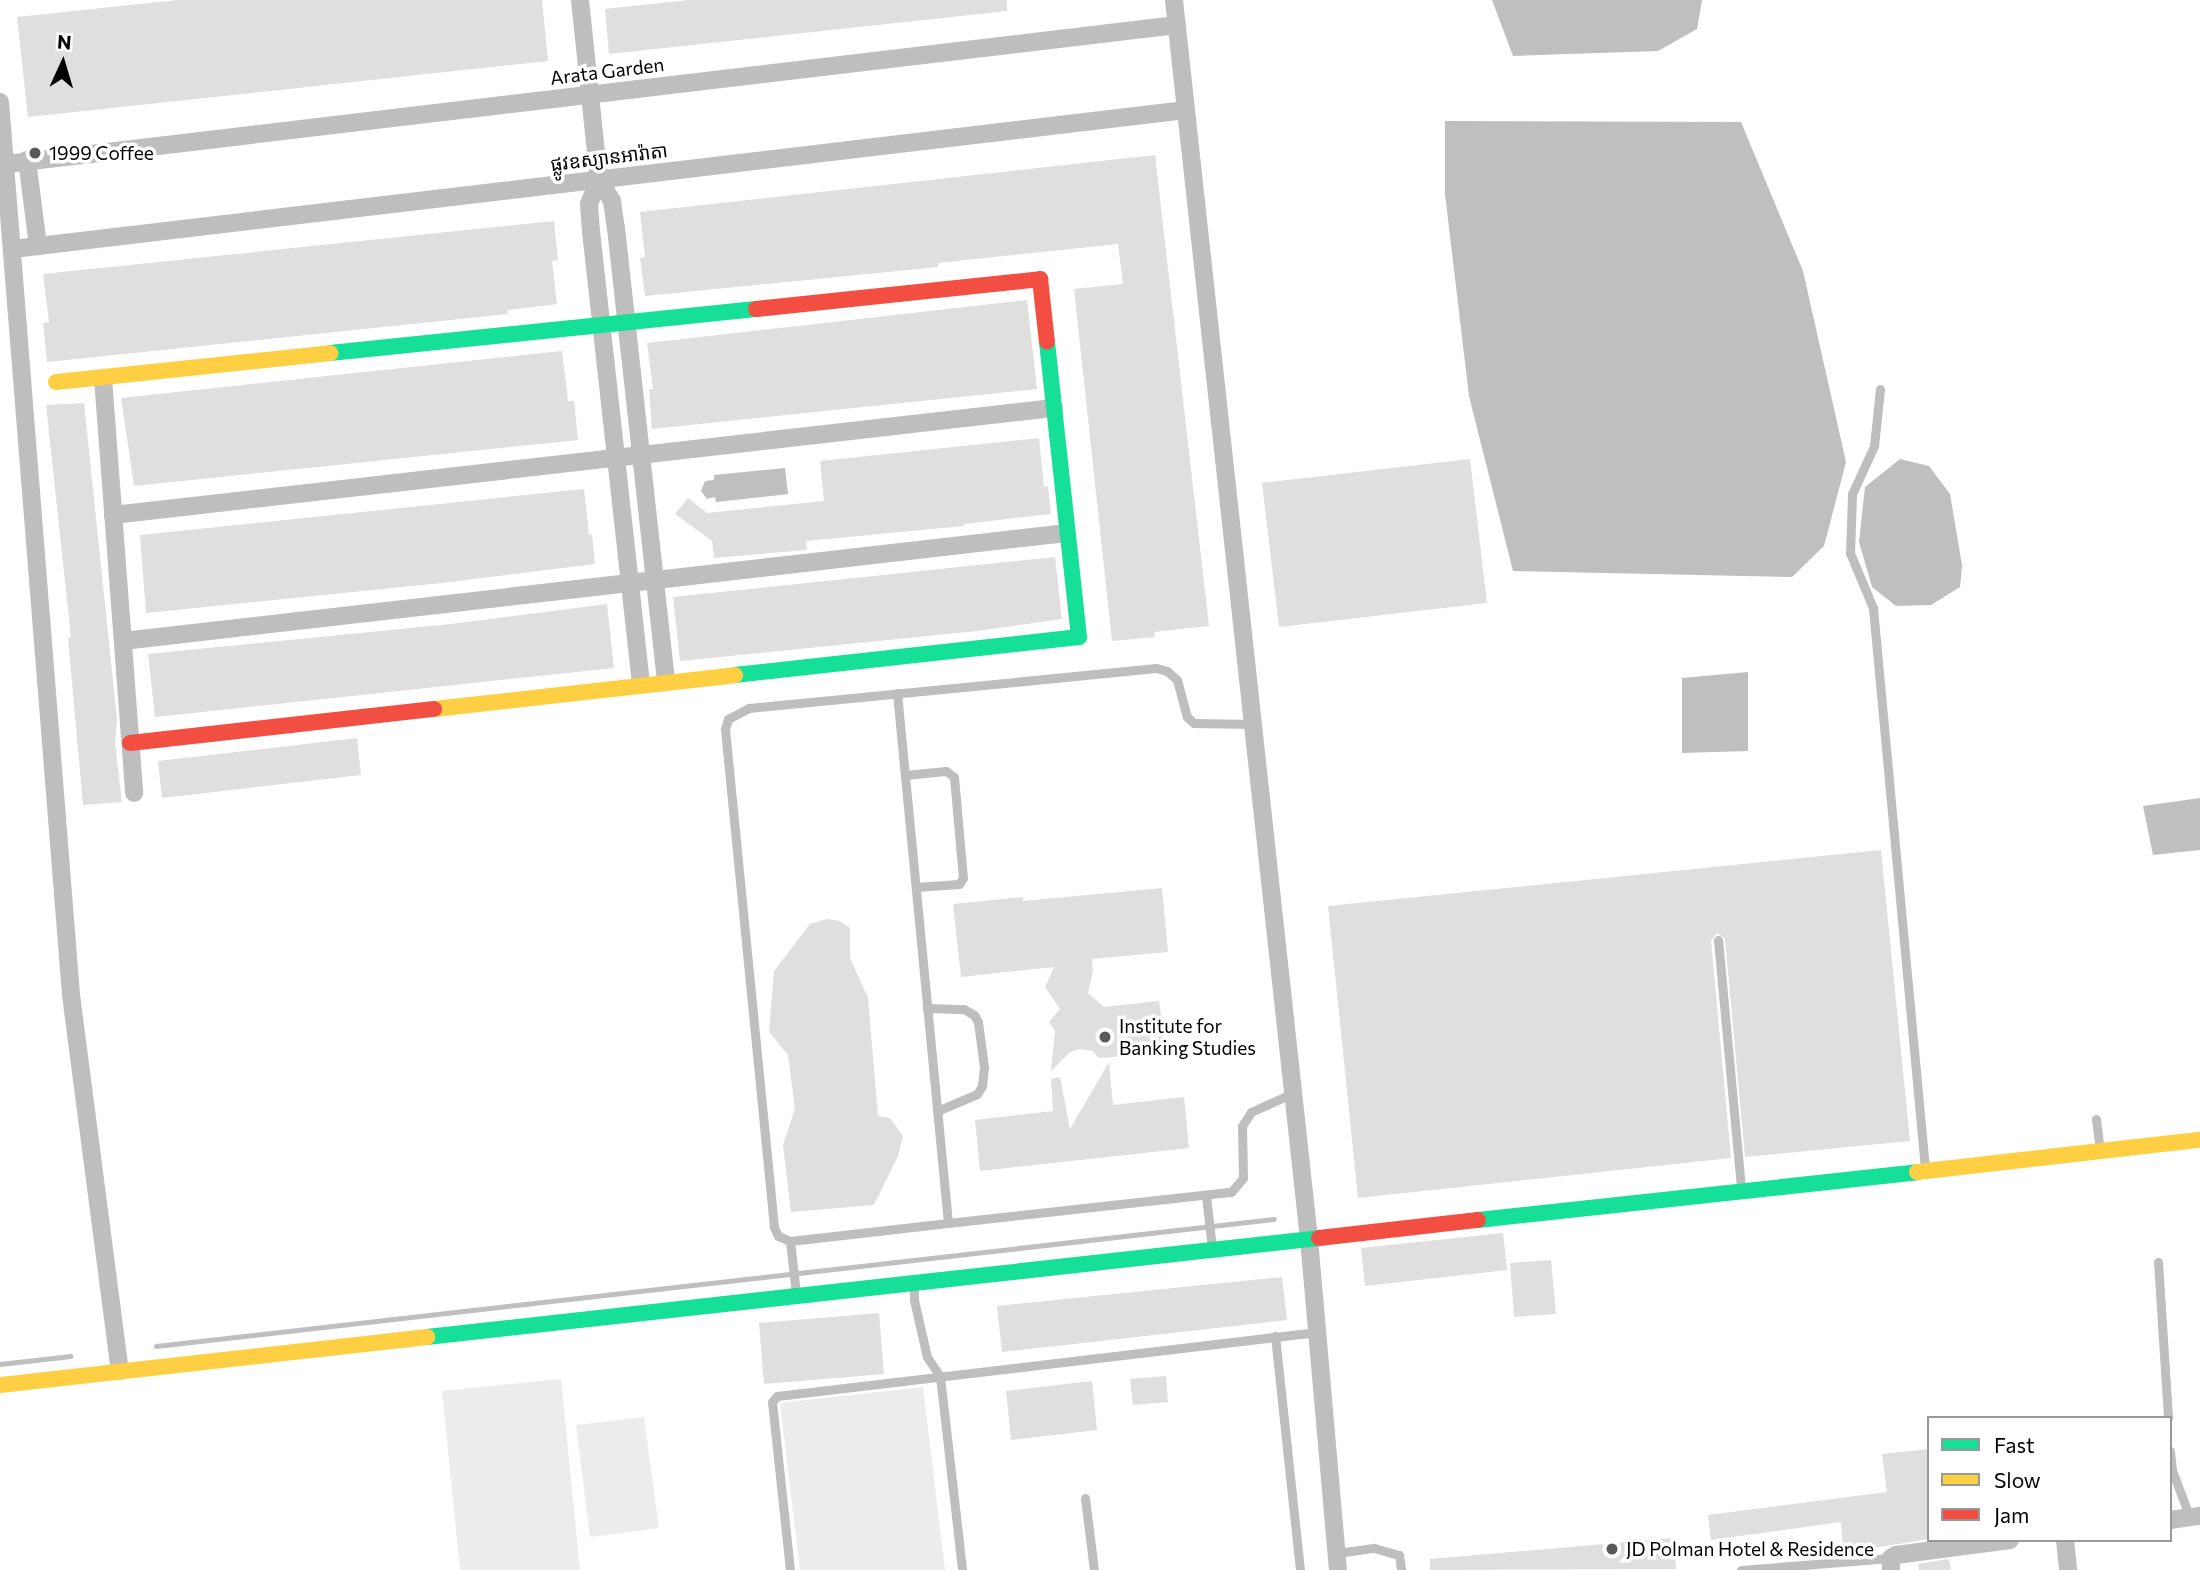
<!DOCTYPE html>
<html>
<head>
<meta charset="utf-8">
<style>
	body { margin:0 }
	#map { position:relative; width:2200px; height:1570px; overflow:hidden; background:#fff; font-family:Commissioner,"Noto Sans Khmer",sans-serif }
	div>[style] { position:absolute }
	.green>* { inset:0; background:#ececec }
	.water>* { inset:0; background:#bfbfbf }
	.stream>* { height:5px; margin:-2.5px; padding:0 2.5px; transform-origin:2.5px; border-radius:2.5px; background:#bfbfbf }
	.building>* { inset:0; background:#dfdfdf }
	.lane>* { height:9px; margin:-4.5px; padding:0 4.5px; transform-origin:4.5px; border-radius:4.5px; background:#bebebe }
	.street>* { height:18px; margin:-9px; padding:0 9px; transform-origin:9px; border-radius:9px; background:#bebebe }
	.fast>* { height:16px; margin:-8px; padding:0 8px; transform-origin:8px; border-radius:8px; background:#16e098 }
	.slow>* { height:16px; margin:-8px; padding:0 8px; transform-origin:8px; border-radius:8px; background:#ffcf43 }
	.jam>* { height:16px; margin:-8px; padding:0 8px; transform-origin:8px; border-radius:8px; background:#f24e42 }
	.dots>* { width:19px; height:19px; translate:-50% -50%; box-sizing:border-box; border:4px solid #fff; border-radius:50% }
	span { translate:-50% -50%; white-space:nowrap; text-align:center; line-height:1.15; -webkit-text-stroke:7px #fff; paint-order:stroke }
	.street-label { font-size:19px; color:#000 }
	.poi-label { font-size:19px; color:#000 }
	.left { translate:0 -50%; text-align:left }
	.legend { position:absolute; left:1927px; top:1416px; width:245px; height:126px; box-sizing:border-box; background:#fff; border:2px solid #999; margin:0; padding:9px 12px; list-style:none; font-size:21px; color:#000 }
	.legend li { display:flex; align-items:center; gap:14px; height:35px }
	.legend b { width:35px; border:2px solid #999 }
	.north { position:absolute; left:28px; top:28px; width:70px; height:70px; -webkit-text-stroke:5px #fff; paint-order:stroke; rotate:4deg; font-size:19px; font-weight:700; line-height:28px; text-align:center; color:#000 }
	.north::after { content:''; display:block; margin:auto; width:24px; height:32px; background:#000; clip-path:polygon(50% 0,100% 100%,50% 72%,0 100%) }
</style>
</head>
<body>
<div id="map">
	<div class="green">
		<i style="clip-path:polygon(561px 1379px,580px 1570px,460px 1570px,442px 1391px)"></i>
		<i style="clip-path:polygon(923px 1387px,945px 1570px,800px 1570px,780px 1403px)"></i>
		<i style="clip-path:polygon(644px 1417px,659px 1528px,590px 1537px,576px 1425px)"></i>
	</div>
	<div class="water">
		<i style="clip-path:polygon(1492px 0,1702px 0,1697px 29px,1658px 51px,1513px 56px)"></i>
		<i style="clip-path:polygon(1445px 121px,1741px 122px,1803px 271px,1846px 462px,1824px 546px,1792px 577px,1513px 571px,1469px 396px,1445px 194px)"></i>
		<i style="clip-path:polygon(1900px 459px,1929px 466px,1950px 494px,1962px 565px,1960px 587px,1931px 605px,1896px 606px,1872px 587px,1859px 542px,1865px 487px)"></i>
		<i style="clip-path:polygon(785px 468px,788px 494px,716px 502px,715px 497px,707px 499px,701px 491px,705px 481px,714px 480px,714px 475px)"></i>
		<i style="clip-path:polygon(1748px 672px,1748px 751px,1682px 753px,1682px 678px)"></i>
		<i style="clip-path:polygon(2200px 798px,2200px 850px,2153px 855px,2143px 806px)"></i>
	</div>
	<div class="stream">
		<i style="left:156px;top:1346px;width:1125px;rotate:-6.48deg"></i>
		<i style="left:0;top:1364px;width:71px;rotate:-6.4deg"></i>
	</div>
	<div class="building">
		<i style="clip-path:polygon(178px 0,542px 0,548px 61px,28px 117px,17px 17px)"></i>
		<i style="clip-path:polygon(689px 0,1007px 0,1007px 11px,609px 54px,605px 9px)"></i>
		<i style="clip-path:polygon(1155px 155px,1209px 626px,1154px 632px,1155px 637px,1112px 641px,1074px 289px,1123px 284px,1118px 244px,938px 263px,938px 267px,645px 296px,640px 258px,645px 257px,640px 212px)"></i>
		<i style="clip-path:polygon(554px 221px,558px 260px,552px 261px,557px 304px,507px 310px,508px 314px,47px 362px,43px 323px,49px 322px,43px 274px)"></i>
		<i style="clip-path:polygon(1027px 300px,1037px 389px,652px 429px,649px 389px,653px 389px,647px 343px)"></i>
		<i style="clip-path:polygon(562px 351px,568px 401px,574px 401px,578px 440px,134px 486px,121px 398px)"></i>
		<i style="clip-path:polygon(84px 403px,117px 719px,115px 744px,122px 802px,83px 805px,68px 638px,71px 637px,46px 405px)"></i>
		<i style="clip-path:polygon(1039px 438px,1044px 487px,1048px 486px,1051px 514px,964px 524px,964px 526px,806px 541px,807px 550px,714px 558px,712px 541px,675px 514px,688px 498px,707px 513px,824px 501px,820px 461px)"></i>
		<i style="clip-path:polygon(1470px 459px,1487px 603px,1279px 627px,1262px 483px)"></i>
		<i style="clip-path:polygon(584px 489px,589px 535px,592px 534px,595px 564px,442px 583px,146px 613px,140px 535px)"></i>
		<i style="clip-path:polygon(1055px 557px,1062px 619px,977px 631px,680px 661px,673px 597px)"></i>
		<i style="clip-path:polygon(607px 604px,614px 668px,155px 717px,148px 654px,451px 624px)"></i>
		<i style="clip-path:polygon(357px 738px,361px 775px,162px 798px,158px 761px)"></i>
		<i style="clip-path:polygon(1881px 850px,1910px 1141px,1745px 1157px,1725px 939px,1717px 933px,1711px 941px,1731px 1158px,1358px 1198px,1328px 906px)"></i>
		<i style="clip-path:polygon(1162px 888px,1168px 952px,1092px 959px,1093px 971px,1088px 993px,1104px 1007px,1159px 1001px,1167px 1053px,1099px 1058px,1093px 1051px,1080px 1049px,1070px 1052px,1051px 1071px,1055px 1031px,1049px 1022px,1060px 1009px,1045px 987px,1054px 967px,961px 977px,953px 904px,1023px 897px,1023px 901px)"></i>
		<i style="clip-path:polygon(827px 919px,840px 921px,850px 928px,850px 958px,868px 998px,878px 1116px,890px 1118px,903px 1136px,898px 1156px,874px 1205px,791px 1212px,783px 1145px,795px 1109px,788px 1055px,769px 1032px,774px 971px,810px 924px)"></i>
		<i style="clip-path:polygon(1109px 1062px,1113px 1105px,1184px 1097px,1189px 1148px,980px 1171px,975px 1120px,1053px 1111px,1051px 1079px,1060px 1077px,1070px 1129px)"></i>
		<i style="clip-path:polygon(1503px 1233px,1507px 1270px,1365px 1286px,1361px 1248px)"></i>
		<i style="clip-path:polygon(1551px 1260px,1556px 1314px,1514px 1317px,1510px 1263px)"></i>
		<i style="clip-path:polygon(1282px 1277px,1287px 1320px,1002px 1352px,997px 1306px)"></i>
		<i style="clip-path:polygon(879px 1313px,884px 1374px,764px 1384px,759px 1323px)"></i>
		<i style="clip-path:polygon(1166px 1376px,1168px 1402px,1133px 1405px,1130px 1379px)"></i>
		<i style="clip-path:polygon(1092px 1381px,1097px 1430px,1011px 1440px,1006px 1391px)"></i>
		<i style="clip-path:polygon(1929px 1449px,1929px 1539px,1843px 1553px,1841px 1522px,1711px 1540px,1708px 1515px,1887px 1492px,1882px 1454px)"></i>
		<i style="clip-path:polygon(1674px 1538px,1676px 1569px,1430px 1570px,1430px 1559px)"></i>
		<i style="clip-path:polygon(1949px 1559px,1951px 1570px,1919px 1570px,1918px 1564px)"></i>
	</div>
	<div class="lane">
		<i style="left:1880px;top:389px;width:57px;rotate:96deg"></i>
		<i style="left:1874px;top:446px;width:53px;rotate:114.6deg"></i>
		<i style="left:1852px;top:494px;width:59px;rotate:91.9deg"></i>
		<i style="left:1850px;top:553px;width:60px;rotate:67.3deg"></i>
		<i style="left:1873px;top:608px;width:563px;rotate:84.7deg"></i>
		<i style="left:897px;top:693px;width:532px;rotate:84.5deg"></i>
		<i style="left:948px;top:1223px;width:285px;rotate:-6.3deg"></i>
		<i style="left:1231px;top:1192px;width:18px;rotate:-49deg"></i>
		<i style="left:1243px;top:1178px;width:52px;rotate:-91.1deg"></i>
		<i style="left:1242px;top:1126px;width:17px;rotate:-57deg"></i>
		<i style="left:1251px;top:1112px;width:46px;rotate:-24.3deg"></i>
		<i style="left:905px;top:775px;width:41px;rotate:-5.6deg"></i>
		<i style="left:946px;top:771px;width:10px;rotate:37deg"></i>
		<i style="left:954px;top:777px;width:101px;rotate:84.9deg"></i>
		<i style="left:963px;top:878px;width:7px;rotate:124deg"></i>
		<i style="left:959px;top:884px;width:43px;rotate:176deg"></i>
		<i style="left:1718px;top:940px;width:250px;rotate:84.7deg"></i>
		<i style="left:927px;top:1008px;width:37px;rotate:2deg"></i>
		<i style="left:964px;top:1009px;width:12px;rotate:31deg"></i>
		<i style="left:974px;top:1015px;width:8px;rotate:60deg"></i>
		<i style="left:978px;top:1022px;width:45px;rotate:82.4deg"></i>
		<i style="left:984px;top:1067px;width:19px;rotate:96deg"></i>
		<i style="left:982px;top:1086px;width:9px;rotate:122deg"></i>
		<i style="left:977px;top:1094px;width:43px;rotate:157deg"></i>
		<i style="left:2096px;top:1119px;width:31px;rotate:83deg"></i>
		<i style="left:1206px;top:1196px;width:52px;rotate:83.4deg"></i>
		<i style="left:948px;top:1223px;width:159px;rotate:173.5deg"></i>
		<i style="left:790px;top:1241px;width:13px;rotate:-157deg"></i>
		<i style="left:778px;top:1236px;width:10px;rotate:-114deg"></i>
		<i style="left:774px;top:1227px;width:500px;rotate:-95.62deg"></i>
		<i style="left:725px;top:729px;width:10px;rotate:-73deg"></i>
		<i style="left:728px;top:719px;width:24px;rotate:-28deg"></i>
		<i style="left:749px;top:708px;width:409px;rotate:-5.6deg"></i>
		<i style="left:1156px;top:668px;width:11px;rotate:15deg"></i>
		<i style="left:1167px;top:671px;width:13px;rotate:42deg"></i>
		<i style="left:1177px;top:680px;width:38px;rotate:75deg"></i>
		<i style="left:1187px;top:717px;width:9px;rotate:41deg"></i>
		<i style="left:1194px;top:723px;width:59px;rotate:1deg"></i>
		<i style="left:790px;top:1241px;width:53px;rotate:83.5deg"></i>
		<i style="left:2158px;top:1262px;width:156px;rotate:86.3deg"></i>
		<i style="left:914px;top:1285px;width:15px;rotate:90deg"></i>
		<i style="left:914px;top:1300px;width:58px;rotate:77.2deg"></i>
		<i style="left:927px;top:1357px;width:23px;rotate:56deg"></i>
		<i style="left:940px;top:1376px;width:195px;rotate:83.5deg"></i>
		<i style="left:1275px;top:1336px;width:235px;rotate:83.9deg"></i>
		<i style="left:2170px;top:1451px;width:19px;rotate:84deg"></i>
		<i style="left:2172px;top:1470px;width:51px;rotate:69.4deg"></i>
		<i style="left:1085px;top:1498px;width:73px;rotate:82.9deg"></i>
		<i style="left:1337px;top:1553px;width:37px;rotate:-8deg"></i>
		<i style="left:1374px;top:1548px;width:26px;rotate:16deg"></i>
		<i style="left:1399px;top:1555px;width:15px;rotate:82deg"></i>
		<i style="left:790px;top:1570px;width:169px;rotate:-96.1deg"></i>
		<i style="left:772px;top:1402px;width:8px;rotate:-50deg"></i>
		<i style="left:777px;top:1396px;width:544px;rotate:-6.76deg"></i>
		<i style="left:1741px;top:1570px;width:150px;rotate:-4.6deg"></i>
	</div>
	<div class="street">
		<i style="left:580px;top:0;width:181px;rotate:84deg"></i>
		<i style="left:599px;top:180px;width:25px;rotate:58deg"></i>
		<i style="left:612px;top:201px;width:27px;rotate:82deg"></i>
		<i style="left:616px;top:228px;width:456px;rotate:83.7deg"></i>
		<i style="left:1174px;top:0;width:1246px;rotate:83.78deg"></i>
		<i style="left:1309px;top:1239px;width:332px;rotate:85deg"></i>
		<i style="left:0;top:102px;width:896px;rotate:85.45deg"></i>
		<i style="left:71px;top:995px;width:379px;rotate:82.6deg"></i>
		<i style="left:27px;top:160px;width:87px;rotate:82.7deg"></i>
		<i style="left:6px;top:164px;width:1179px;rotate:-6.77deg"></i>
		<i style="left:599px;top:180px;width:26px;rotate:113deg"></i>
		<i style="left:589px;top:204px;width:27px;rotate:86deg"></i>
		<i style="left:591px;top:231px;width:456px;rotate:83.7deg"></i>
		<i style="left:13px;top:249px;width:1181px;rotate:-6.76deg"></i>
		<i style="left:103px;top:378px;width:416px;rotate:85.7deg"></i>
		<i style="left:113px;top:515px;width:947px;rotate:-6.49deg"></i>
		<i style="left:123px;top:641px;width:950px;rotate:-6.53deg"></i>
		<i style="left:2170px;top:1520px;width:30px;rotate:-8deg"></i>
		<i style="left:2065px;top:1540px;width:30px;rotate:84deg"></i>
		<i style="left:1891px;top:1570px;width:12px;rotate:-90deg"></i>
		<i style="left:1891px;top:1558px;width:6px;rotate:-31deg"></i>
		<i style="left:1896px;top:1555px;width:115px;rotate:-7.5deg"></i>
	</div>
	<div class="fast">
		<i style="left:330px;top:353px;width:428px;rotate:-5.9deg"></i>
		<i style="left:735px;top:675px;width:346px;rotate:-6.3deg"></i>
		<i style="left:1079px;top:637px;width:297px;rotate:-96.2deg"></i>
		<i style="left:1478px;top:1220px;width:442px;rotate:-6.2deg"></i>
		<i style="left:427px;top:1337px;width:897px;rotate:-6.33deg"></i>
	</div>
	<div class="slow">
		<i style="left:56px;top:382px;width:276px;rotate:-6deg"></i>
		<i style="left:434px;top:709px;width:303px;rotate:-6.4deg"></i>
		<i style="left:1917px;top:1172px;width:285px;rotate:-6.5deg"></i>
		<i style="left:0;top:1385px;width:430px;rotate:-6.4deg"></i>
	</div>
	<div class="jam">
		<i style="left:756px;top:309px;width:286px;rotate:-6deg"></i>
		<i style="left:1040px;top:279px;width:63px;rotate:83.7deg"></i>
		<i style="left:130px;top:743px;width:306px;rotate:-6.4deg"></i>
		<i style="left:1319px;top:1238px;width:160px;rotate:-6.5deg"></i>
	</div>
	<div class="dots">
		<i style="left:35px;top:153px;background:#595959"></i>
		<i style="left:1105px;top:1037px;background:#595959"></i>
		<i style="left:1612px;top:1549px;background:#595959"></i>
	</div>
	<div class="street-label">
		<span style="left:607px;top:71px;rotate:-7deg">Arata Garden</span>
		<span style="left:609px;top:157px;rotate:-7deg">ផ្លូវឧស្យានអារ៉ាតា</span>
	</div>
	<div class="poi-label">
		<span class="left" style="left:49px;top:153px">1999 Coffee</span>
		<span class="left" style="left:1119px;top:1037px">Institute for<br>Banking Studies</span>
		<span class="left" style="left:1626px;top:1549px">JD Polman Hotel &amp; Residence</span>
	</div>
	<ul class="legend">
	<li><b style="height:9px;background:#16e098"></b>Fast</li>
	<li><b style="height:9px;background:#ffcf43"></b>Slow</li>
	<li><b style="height:9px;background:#f24e42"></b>Jam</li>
	</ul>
	<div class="north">N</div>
</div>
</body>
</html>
